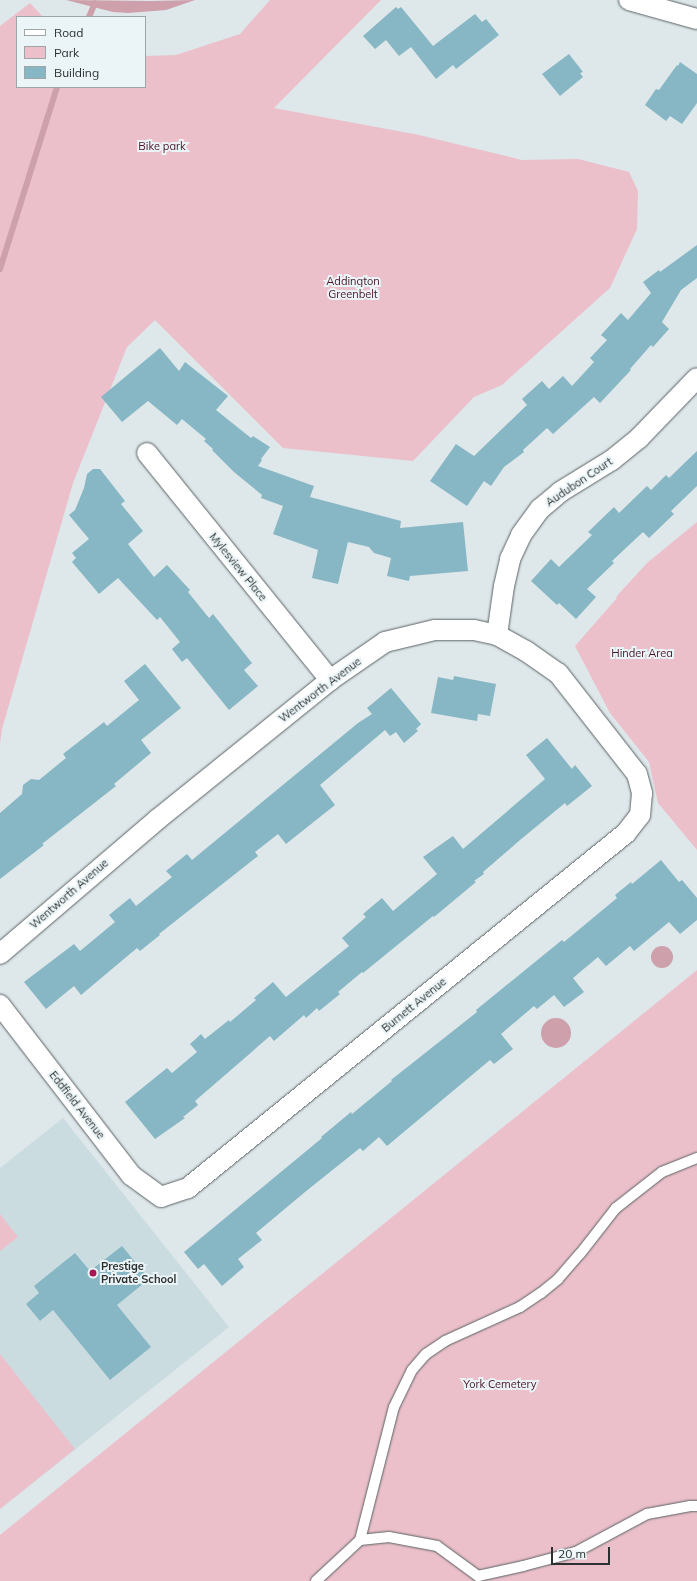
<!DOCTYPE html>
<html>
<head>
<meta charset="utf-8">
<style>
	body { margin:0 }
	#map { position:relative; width:697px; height:1581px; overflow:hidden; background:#dee7ea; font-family:Mulish,sans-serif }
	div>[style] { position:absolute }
	.built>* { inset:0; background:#cadce0 }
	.green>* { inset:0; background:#ebc0ca }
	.water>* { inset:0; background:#cda0ab }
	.round { border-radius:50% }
	.stream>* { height:6px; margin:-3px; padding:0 3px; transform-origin:3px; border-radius:3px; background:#cda0ab }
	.building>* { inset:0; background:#87b7c4 }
	.roads { filter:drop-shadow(0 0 1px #5a6264) drop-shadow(0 0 1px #5a6264) }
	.lane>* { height:10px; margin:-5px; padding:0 5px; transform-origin:5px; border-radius:5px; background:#fff }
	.street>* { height:20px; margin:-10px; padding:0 10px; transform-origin:10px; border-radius:10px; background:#fff }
	.dots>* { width:11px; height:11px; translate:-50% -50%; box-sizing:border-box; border:2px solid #ebf5f7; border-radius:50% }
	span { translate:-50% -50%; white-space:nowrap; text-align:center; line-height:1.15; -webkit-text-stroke:4px #ebf5f7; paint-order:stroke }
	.park-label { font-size:11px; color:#4a1427 }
	.street-label { font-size:11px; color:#2d3031 }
	.poi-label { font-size:11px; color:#2d3031; font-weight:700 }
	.left { translate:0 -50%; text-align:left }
	.legend { position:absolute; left:16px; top:16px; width:130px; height:72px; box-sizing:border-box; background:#ebf5f7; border:1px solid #9fa6a8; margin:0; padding:5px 7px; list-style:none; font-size:12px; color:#2d3031 }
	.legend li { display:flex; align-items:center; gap:8px; height:20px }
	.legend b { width:20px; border:1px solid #9fa6a8 }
	.scale { position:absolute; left:551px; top:1547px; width:59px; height:18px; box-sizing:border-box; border:2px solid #2d3031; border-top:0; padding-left:5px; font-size:12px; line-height:14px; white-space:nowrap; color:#2d3031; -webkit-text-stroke:3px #ebf5f7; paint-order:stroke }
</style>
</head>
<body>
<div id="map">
	<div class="built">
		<i style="clip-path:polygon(63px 1118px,229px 1327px,0 1509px,0 1168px)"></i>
	</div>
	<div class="green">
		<i style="clip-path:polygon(270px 0,381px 0,274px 108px,419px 135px,522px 160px,578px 159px,629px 172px,638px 191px,637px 229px,610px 288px,502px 385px,474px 397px,413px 461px,283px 448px,155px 320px,127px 347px,73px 483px,2px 729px,0 744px,0 26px,30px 3px,43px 17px,17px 17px,17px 87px,145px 87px,145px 56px,176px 55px,240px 34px)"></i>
		<i style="clip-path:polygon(697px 522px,697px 850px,658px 803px,649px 762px,610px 713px,575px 646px,617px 598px,616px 597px,647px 563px)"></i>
		<i style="clip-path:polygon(697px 970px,697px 1581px,0 1581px,0 1535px)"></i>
		<i style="clip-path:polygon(0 1214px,18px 1237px,0 1251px)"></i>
		<i style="clip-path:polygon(0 1354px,75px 1449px,0 1509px)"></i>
	</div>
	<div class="water">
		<i style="clip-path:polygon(66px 0,150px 1px,195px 0,166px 10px,128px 13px,113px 12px)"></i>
		<i class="round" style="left:651px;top:946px;width:22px;height:22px"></i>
		<i class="round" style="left:541px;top:1018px;width:30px;height:30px"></i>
	</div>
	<div class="stream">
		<i style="left:89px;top:17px;width:15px;rotate:-67deg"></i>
		<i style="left:0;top:269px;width:191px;rotate:-72.6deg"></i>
	</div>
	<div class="building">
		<i style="clip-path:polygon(396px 7px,398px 9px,401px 7px,433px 46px,475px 14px,482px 22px,486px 19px,499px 35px,456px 69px,453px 65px,436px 79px,411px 47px,399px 56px,386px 40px,375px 49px,363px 36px)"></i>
		<i style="clip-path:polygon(569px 54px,583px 72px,580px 73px,583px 77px,560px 96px,542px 74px)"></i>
		<i style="clip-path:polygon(680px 62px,697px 74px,697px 103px,682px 124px,670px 116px,666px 121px,645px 105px,656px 89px,659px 90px,677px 65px,678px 66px)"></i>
		<i style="clip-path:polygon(697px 245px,697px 278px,681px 290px,662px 322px,669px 329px,653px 347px,651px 345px,630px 369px,631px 370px,600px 403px,594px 397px,553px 434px,547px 428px,523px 450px,524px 452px,504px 467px,491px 486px,484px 481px,467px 506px,430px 481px,456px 444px,474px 456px,527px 405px,522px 399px,542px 381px,549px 389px,563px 376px,572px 386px,594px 362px,590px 358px,607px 340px,601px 335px,621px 313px,628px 320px,651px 293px,643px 282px,659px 270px,660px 272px)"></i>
		<i style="clip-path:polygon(160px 348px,179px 371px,185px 362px,228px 396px,216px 410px,251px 438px,253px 436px,270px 447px,261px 459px,262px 460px,258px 466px,314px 486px,310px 497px,401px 521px,400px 528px,463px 522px,468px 571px,410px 576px,409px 581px,387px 576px,391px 558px,374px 553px,369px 547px,348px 542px,338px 584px,312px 578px,318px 550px,273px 534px,283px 506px,261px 498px,262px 495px,234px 472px,212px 450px,213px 449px,204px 441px,206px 439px,182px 419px,177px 425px,148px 401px,122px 422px,101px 397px)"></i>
		<i style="clip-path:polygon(697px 451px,697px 486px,671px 511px,674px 514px,649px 538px,643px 532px,612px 561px,614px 563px,587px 589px,596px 597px,576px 619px,559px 603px,557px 605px,531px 581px,551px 559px,559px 567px,592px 535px,588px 532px,614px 507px,619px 513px,647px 486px,651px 490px,666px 475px,669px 478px)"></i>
		<i style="clip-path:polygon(93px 469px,100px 469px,125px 501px,121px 504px,143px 531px,128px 544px,154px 577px,167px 565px,190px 590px,188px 592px,209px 618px,213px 614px,252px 663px,244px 670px,258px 686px,229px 710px,187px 658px,182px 662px,172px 649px,180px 642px,160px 617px,157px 620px,118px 578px,99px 594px,72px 562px,76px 558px,72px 553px,89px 539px,69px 515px,75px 510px,84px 488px,87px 474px)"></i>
		<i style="clip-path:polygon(145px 664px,181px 708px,141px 740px,151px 753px,114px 784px,116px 786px,42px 844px,44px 845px,0 879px,0 813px,22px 794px,23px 785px,31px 779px,39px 780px,66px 758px,63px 754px,104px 722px,107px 726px,139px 700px,124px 681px)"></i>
		<i style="clip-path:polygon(454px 676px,496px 684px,490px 716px,478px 714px,477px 721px,431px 713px,438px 677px,453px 680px)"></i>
		<i style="clip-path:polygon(391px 688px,421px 724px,416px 729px,418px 731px,404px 743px,396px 732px,390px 736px,385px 730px,320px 785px,335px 805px,286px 844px,278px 834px,255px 852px,258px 856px,159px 934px,160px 935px,140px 951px,137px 948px,81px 995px,74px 986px,46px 1009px,24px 982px,74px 944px,80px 951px,115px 922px,109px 915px,130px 898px,136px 906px,172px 877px,166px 871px,187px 854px,192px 860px,358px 723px,372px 714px,367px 708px)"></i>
		<i style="clip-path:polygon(547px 738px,572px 769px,575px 765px,592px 786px,567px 806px,565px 803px,520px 840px,483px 872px,484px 874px,474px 881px,476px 882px,434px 917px,433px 916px,363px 973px,362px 972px,338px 992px,340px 994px,319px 1011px,317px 1008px,306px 1018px,304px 1015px,274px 1041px,270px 1036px,195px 1101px,198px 1105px,183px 1117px,185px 1118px,155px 1139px,125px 1102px,167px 1068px,172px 1073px,197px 1052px,190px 1044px,201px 1034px,205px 1039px,229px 1020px,230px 1022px,256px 1000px,254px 998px,273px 982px,286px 997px,349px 946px,342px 938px,366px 917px,363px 914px,382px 898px,393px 911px,437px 874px,423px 857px,453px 836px,463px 849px,545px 779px,526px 755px)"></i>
		<i style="clip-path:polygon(661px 860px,679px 882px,682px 880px,697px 898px,697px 920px,680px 934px,669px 922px,634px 951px,630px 946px,606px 966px,598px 957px,573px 978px,584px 992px,564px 1007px,554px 995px,537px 1009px,534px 1006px,501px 1034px,513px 1049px,494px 1064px,490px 1060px,387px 1146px,379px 1137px,363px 1151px,360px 1148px,305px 1192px,256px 1233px,262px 1240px,238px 1259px,244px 1267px,222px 1286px,204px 1264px,198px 1269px,184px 1252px,322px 1138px,321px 1137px,351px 1112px,352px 1114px,392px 1081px,391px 1080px,477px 1012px,476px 1010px,562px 940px,564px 942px,617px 898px,615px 895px,631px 882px,632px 884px)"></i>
		<i style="clip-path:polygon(122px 1246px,149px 1279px,117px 1305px,151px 1347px,110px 1380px,53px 1310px,40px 1321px,26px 1304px,39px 1293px,34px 1286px,75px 1253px,90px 1271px)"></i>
	</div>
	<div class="roads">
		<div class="lane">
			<i style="left:360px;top:1540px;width:137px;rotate:-75.7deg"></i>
			<i style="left:394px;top:1407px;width:41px;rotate:-64.1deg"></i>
			<i style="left:412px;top:1370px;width:21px;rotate:-49deg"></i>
			<i style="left:426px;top:1354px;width:23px;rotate:-34deg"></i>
			<i style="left:445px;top:1341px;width:82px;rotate:-24.4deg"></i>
			<i style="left:520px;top:1307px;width:25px;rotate:-34deg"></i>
			<i style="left:541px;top:1293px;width:22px;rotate:-39deg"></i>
			<i style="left:558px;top:1279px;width:33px;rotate:-49deg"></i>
			<i style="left:580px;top:1254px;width:58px;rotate:-52deg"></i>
			<i style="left:616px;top:1208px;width:58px;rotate:-38deg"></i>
			<i style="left:662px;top:1172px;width:38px;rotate:-22deg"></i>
			<i style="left:316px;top:1581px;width:60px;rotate:-43deg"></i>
			<i style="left:360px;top:1540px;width:29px;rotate:-6deg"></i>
			<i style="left:389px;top:1537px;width:49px;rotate:10.6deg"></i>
			<i style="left:437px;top:1546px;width:51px;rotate:36.2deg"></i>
			<i style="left:478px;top:1576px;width:46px;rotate:-12.5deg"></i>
			<i style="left:523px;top:1566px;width:55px;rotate:-14.8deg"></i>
			<i style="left:576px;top:1552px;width:81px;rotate:-28.2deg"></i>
			<i style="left:647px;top:1514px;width:44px;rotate:-10.5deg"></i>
			<i style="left:690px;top:1506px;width:7px"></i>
		</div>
		<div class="street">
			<i style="left:629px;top:0;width:71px;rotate:15.6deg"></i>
			<i style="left:147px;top:453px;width:292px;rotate:51.1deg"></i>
			<i style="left:497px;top:635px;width:49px;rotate:-81.9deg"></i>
			<i style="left:504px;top:586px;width:28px;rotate:-77deg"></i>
			<i style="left:510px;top:559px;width:26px;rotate:-65deg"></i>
			<i style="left:521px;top:535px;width:32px;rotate:-54deg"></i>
			<i style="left:540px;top:509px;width:26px;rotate:-40deg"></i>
			<i style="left:560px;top:492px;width:61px;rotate:-31.6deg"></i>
			<i style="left:612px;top:460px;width:35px;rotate:-39deg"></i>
			<i style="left:639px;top:438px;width:83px;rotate:-46deg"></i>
			<i style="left:0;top:954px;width:208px;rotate:-40.5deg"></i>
			<i style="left:158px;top:819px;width:221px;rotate:-38.9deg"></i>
			<i style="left:330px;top:680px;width:67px;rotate:-34.6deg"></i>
			<i style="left:385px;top:642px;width:51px;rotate:-13.5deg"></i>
			<i style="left:435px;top:630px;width:39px"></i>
			<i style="left:474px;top:630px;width:24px;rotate:12deg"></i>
			<i style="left:497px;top:635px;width:33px;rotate:29deg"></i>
			<i style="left:526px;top:651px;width:39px;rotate:35deg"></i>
			<i style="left:558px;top:673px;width:128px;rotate:52deg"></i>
			<i style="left:637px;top:774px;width:20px;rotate:75deg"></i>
			<i style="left:642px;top:793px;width:22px;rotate:95deg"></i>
			<i style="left:640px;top:815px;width:23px;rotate:128deg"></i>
			<i style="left:626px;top:833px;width:564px;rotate:140.98deg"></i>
			<i style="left:188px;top:1188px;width:28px;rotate:162deg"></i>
			<i style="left:161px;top:1197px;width:37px;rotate:-144deg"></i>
			<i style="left:131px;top:1175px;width:215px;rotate:-127.6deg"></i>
		</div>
	</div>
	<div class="dots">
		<i style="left:93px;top:1273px;background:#a81754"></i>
	</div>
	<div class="park-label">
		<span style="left:162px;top:146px">Bike park</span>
		<span style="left:353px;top:288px">Addington<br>Greenbelt</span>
		<span style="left:642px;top:653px">Hinder Area</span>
		<span style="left:500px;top:1384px">York Cemetery</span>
	</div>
	<div class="street-label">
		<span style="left:579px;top:482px;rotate:-34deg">Audubon Court</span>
		<span style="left:238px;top:567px;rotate:51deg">Mylesview Place</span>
		<span style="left:320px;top:690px;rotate:-37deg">Wentworth Avenue</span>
		<span style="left:69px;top:894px;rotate:-41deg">Wentworth Avenue</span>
		<span style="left:414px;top:1005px;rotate:-39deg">Burnett Avenue</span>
		<span style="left:77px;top:1105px;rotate:52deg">Eddfield Avenue</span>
	</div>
	<div class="poi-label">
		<span class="left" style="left:101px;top:1273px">Prestige<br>Private School</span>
	</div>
	<ul class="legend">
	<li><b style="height:5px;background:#fff"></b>Road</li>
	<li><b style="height:11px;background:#ebc0ca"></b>Park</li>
	<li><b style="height:11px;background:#87b7c4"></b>Building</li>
	</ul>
	<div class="scale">20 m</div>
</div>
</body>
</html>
